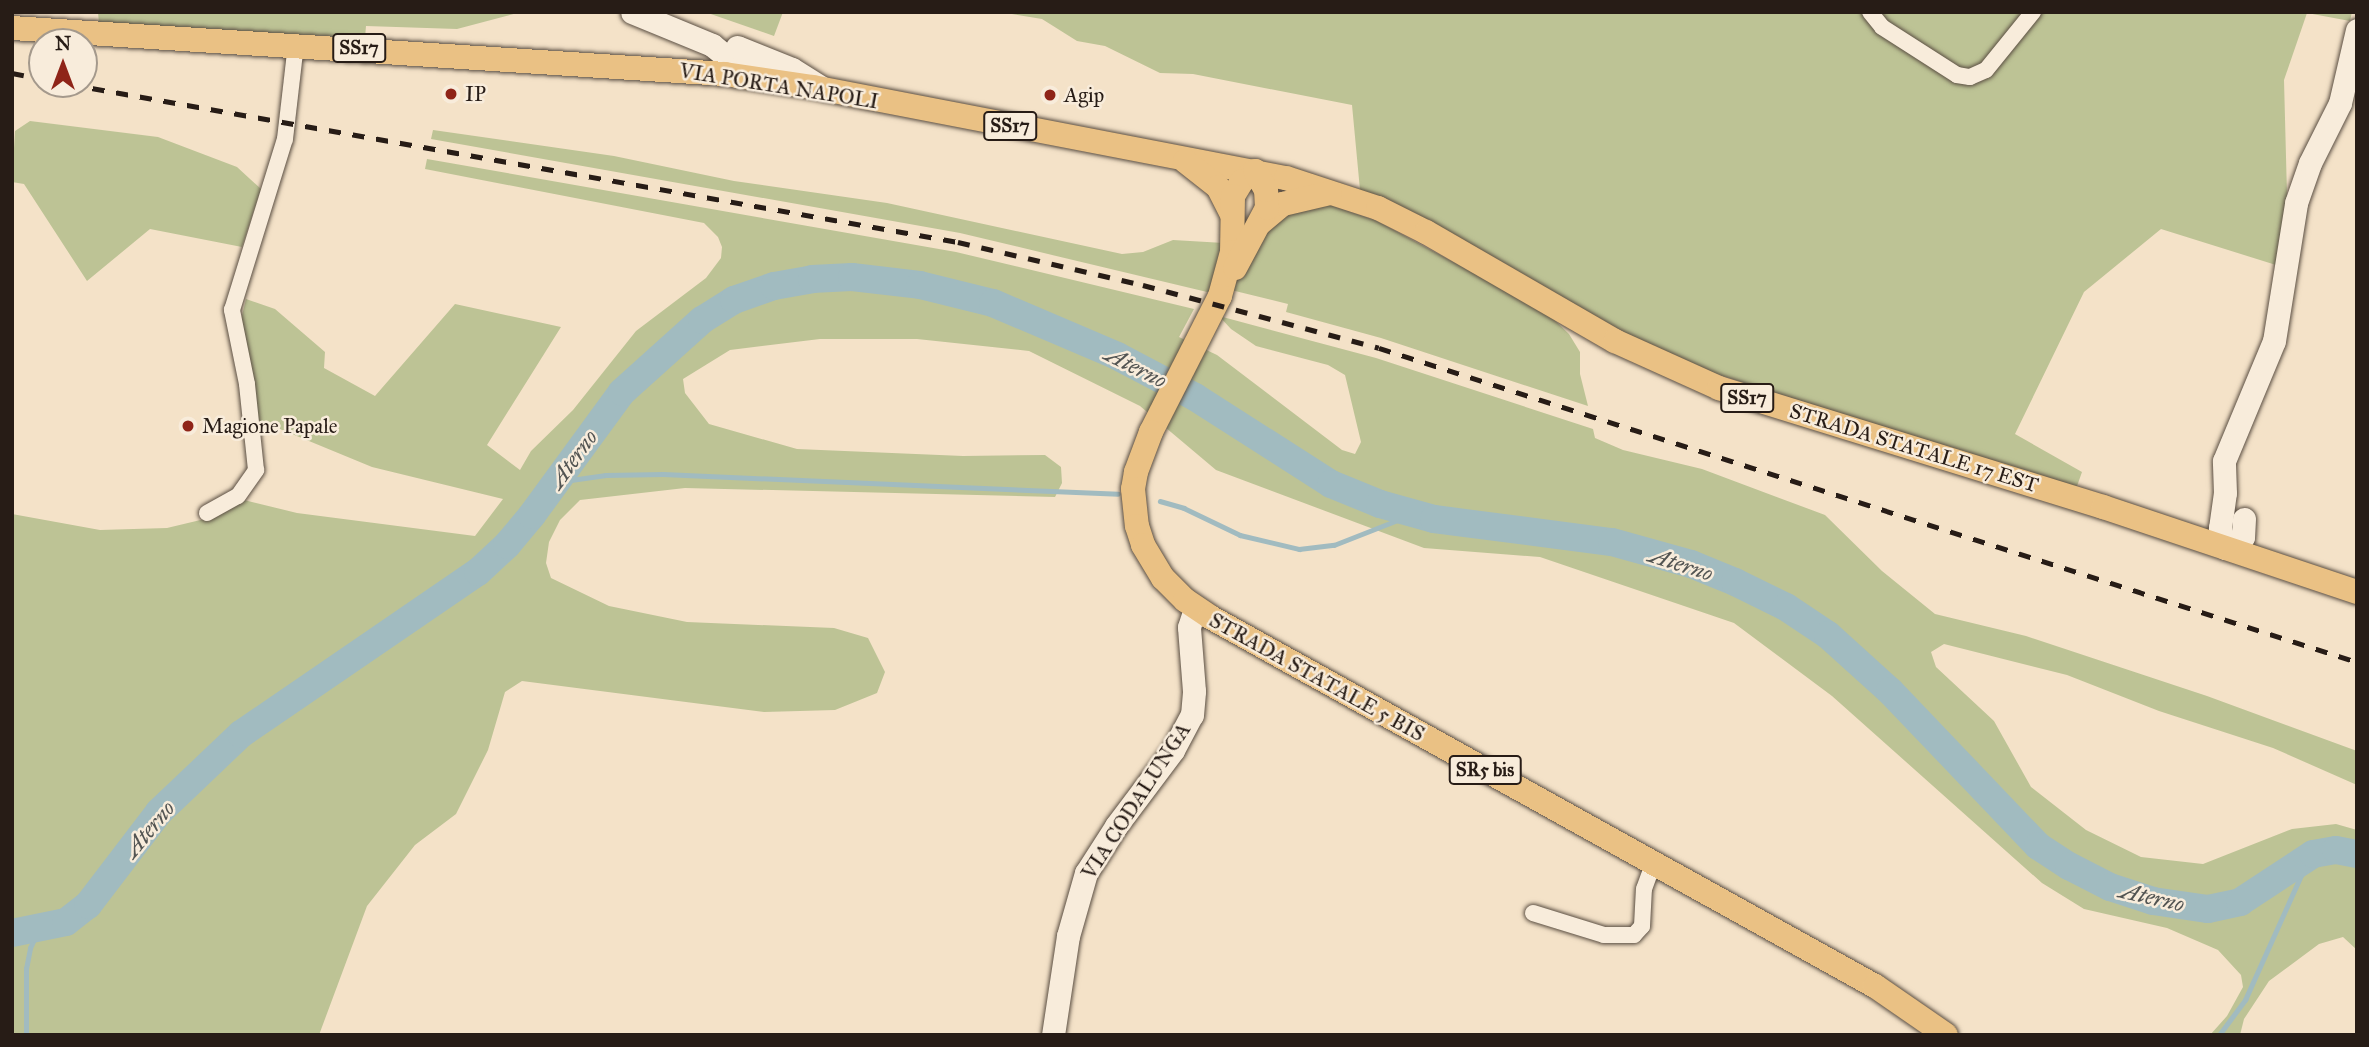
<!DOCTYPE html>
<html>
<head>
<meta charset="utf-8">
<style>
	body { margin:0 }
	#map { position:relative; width:2369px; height:1047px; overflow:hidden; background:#f4e2c8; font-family:"IM FELL Great Primer",serif }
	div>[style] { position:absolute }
	.green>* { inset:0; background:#bdc395 }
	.stream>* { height:4.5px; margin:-2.25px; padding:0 2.25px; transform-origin:2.25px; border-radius:2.25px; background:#a1bbc0 }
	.river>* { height:28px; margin:-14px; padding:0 14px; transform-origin:14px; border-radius:14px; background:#a1bbc0 }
	.roads { filter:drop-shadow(0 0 2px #5a4e42) drop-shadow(0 0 2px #5a4e42) }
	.street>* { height:16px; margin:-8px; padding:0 8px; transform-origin:8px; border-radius:8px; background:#f8ecdb }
	.secondary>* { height:23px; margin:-11.5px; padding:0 11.5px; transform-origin:11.5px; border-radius:11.5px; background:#f8ecdb }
	.primary>* { height:24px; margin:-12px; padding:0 12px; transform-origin:12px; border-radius:12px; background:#eac184 }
	.rail>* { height:4.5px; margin-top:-2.25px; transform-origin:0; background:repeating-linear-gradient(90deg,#271c16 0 12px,transparent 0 24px) }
	.dots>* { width:19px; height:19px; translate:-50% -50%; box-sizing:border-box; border:4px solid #f8ecdb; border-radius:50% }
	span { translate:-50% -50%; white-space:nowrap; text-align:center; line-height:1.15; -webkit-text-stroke:5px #f8ecdb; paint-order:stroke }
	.shield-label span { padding:2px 5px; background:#f8ecdb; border:2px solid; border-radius:5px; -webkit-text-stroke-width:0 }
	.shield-label { font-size:19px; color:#271c16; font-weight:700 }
	.street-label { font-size:21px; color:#271c16 }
	.poi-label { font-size:21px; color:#271c16 }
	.left { translate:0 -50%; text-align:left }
	.water-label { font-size:23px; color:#525452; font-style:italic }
	.frame { position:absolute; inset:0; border:14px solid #271c16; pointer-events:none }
	.north { position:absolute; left:28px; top:28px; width:70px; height:70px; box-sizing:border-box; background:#f8ecdb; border:2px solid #a4998c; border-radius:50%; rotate:0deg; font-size:19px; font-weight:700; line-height:28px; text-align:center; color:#271c16 }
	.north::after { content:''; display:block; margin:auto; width:24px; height:32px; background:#8f2418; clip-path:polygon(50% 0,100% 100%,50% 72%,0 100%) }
</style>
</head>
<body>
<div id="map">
	<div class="green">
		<i style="clip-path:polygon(98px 12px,521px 12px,457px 29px,366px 26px,365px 38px,99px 24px)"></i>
		<i style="clip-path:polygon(705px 12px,783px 12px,774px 36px)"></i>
		<i style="clip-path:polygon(1000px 12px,2352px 12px,2350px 21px,2307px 13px,2284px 80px,2287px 195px,2276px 265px,2161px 229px,2084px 292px,2015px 434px,2082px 472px,2076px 489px,1679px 362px,1360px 190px,1352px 105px,1193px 74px,1160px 73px,1105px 46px,1077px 41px,1042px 19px)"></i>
		<i style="clip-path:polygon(30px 121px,158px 137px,237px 167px,261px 189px,242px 247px,150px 229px,87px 281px,24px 184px,12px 182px,15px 131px)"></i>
		<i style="clip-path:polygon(433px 130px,614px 156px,734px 181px,887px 203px,1122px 254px,1143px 252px,1173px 240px,1224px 243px,1282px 212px,1327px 204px,1377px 221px,1546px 312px,1569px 334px,1580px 352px,1580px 374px,1588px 406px,1381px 338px,1286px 312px,1288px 304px,1231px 290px,1228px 297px,960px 233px,431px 139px)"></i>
		<i style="clip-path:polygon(427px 159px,956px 252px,1194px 309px,1179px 337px,1217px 355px,1342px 450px,1355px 454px,1361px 442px,1345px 375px,1328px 365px,1256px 346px,1231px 329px,1219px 316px,1376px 358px,1593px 429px,1595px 438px,1623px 450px,1702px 469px,1825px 515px,1882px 571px,1935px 614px,2026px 636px,2207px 696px,2357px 751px,2357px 785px,2273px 748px,2159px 711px,2067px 675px,1944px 644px,1931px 652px,1936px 667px,1994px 721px,2031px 787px,2086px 830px,2141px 857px,2203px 864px,2292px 829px,2336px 824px,2357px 830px,2357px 950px,2343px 937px,2319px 944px,2269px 981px,2244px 1019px,2240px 1035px,2210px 1035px,2227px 1016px,2243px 987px,2241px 975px,2218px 950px,2167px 928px,2084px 909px,2042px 883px,1832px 696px,1734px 623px,1540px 557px,1424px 548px,1216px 470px,1140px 406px,1029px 351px,917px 339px,820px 339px,730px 350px,683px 379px,685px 393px,709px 424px,797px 449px,963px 456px,1045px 455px,1061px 467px,1062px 483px,1055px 497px,685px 488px,580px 500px,560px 520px,549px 542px,546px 563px,551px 578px,609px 606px,687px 622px,834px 628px,868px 638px,885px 672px,877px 693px,835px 710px,764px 712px,522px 681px,505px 692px,488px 750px,456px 814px,415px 845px,367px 906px,319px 1035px,12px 1035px,12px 514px,100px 530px,167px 528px,213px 517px,244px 500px,297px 513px,475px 536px,503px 499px,372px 467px,258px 420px,240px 324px,246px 299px,275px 309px,325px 352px,324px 368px,375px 396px,455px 304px,561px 327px,487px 445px,520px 470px,531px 451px,573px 410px,636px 331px,706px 278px,721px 258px,722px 247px,718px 237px,704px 223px,425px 169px)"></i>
	</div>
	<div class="stream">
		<i style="left:557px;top:482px;width:49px;rotate:-8.1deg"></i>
		<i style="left:606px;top:475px;width:57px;rotate:-1deg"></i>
		<i style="left:663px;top:474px;width:455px;rotate:2.5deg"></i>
		<i style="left:1160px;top:501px;width:25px;rotate:16deg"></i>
		<i style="left:1184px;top:508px;width:62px;rotate:25.7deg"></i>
		<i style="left:1240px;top:535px;width:61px;rotate:13.3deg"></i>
		<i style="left:1299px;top:549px;width:35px;rotate:-7deg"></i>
		<i style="left:1334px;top:545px;width:85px;rotate:-21.4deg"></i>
		<i style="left:26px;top:1035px;width:66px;rotate:-90deg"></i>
		<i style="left:26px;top:969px;width:21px;rotate:-79deg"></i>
		<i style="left:30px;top:948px;width:21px;rotate:-65deg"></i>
		<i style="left:2219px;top:1035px;width:44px;rotate:-53.4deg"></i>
		<i style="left:2245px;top:1000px;width:139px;rotate:-65.8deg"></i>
		<i style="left:2302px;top:873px;width:31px;rotate:-42deg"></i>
	</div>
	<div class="river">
		<i style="left:12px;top:933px;width:55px;rotate:-11.5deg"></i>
		<i style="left:66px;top:922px;width:28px;rotate:-38deg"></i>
		<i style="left:88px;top:905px;width:117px;rotate:-52.6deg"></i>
		<i style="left:159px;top:812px;width:113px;rotate:-43.6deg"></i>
		<i style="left:241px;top:734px;width:287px;rotate:-34.4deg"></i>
		<i style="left:478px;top:572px;width:40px;rotate:-43deg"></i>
		<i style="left:507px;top:545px;width:39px;rotate:-50deg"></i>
		<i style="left:532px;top:515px;width:152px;rotate:-53.8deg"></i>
		<i style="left:622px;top:392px;width:108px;rotate:-42deg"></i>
		<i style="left:702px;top:320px;width:38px;rotate:-32deg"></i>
		<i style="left:734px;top:300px;width:42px;rotate:-19.3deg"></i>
		<i style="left:774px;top:286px;width:39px;rotate:-10deg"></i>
		<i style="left:812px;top:279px;width:40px;rotate:-2.9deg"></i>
		<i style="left:852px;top:277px;width:68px;rotate:6.7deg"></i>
		<i style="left:920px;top:285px;width:75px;rotate:13.9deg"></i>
		<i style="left:993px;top:303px;width:135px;rotate:23.1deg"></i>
		<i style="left:1117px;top:356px;width:88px;rotate:27.7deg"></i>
		<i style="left:1195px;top:397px;width:161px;rotate:32.6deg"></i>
		<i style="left:1331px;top:484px;width:53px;rotate:22.2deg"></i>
		<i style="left:1380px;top:504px;width:56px;rotate:15.5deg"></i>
		<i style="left:1434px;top:519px;width:179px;rotate:7.4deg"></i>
		<i style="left:1612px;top:542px;width:82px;rotate:15.6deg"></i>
		<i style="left:1691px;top:564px;width:48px;rotate:22.2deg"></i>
		<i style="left:1735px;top:582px;width:57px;rotate:26.1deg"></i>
		<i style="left:1786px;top:607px;width:50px;rotate:33.7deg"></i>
		<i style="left:1828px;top:635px;width:84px;rotate:42.1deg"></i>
		<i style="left:1890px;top:691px;width:214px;rotate:46.3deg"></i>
		<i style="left:2038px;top:846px;width:37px;rotate:33deg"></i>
		<i style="left:2069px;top:866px;width:46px;rotate:27.1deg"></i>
		<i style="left:2110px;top:887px;width:45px;rotate:18deg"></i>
		<i style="left:2153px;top:901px;width:56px;rotate:8.3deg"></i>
		<i style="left:2208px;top:909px;width:33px;rotate:-12deg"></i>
		<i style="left:2240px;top:902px;width:87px;rotate:-33.3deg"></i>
		<i style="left:2313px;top:854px;width:23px;rotate:-10deg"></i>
		<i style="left:2336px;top:850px;width:21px;rotate:11deg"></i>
	</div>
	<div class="roads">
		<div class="street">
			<i style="left:1870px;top:12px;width:19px;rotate:51deg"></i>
			<i style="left:1882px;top:27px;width:89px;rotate:32.6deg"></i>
			<i style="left:1957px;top:75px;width:13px;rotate:9deg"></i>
			<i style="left:1970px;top:77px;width:17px;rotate:-24deg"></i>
			<i style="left:1986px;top:70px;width:75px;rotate:-51deg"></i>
			<i style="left:207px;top:513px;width:35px;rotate:-29deg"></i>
			<i style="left:238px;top:496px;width:32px;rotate:-55deg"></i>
			<i style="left:256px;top:470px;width:86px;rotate:-96deg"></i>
			<i style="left:247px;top:384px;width:76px;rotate:-101.5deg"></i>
			<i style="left:232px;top:310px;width:179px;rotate:-72.8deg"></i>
			<i style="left:285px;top:139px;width:96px;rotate:-83.4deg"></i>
			<i style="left:1533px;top:913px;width:74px;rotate:17.2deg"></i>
			<i style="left:1604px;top:935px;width:30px"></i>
			<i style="left:1634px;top:935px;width:12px;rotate:-48deg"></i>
			<i style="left:1642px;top:926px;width:37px;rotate:-87deg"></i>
			<i style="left:1644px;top:889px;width:27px;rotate:-70deg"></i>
		</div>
		<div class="secondary">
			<i style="left:632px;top:12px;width:87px;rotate:22.4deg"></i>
			<i style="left:712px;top:45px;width:21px;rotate:39deg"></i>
			<i style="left:728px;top:58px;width:21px;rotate:61deg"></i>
			<i style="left:738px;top:76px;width:17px;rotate:-54deg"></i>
			<i style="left:748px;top:62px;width:8px;rotate:-104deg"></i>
			<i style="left:746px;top:54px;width:9px;rotate:-139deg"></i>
			<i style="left:737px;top:47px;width:59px;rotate:21.8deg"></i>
			<i style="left:792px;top:69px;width:39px;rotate:32deg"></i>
			<i style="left:2244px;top:519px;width:18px;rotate:93deg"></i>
			<i style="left:2243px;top:537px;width:21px;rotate:149deg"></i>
			<i style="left:2225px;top:548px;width:21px;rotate:-104deg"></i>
			<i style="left:2220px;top:528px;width:35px;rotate:-82deg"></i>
			<i style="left:2225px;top:493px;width:32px;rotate:-92deg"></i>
			<i style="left:2224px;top:461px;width:130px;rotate:-67.4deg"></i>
			<i style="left:2274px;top:341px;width:140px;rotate:-80.9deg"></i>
			<i style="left:2296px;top:203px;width:42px;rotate:-70.7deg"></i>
			<i style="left:2310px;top:163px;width:67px;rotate:-63.4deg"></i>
			<i style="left:2340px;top:103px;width:75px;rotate:-76.9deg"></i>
			<i style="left:1053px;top:1035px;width:100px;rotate:-81.4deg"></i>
			<i style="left:1068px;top:936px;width:66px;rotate:-74.1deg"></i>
			<i style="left:1086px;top:873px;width:56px;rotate:-57.4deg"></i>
			<i style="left:1116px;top:826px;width:95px;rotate:-53.1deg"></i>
			<i style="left:1173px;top:750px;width:40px;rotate:-62deg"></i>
			<i style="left:1192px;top:715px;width:24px;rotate:-85deg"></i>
			<i style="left:1194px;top:691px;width:64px;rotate:-94.5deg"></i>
			<i style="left:1189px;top:627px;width:20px;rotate:-72deg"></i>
		</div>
		<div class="primary">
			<i style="left:12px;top:28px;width:714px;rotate:3.69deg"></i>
			<i style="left:725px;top:74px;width:89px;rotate:8.4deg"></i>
			<i style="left:813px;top:87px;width:482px;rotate:10.9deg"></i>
			<i style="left:1286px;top:178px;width:97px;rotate:18.1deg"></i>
			<i style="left:1378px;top:208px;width:54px;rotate:26.6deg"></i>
			<i style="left:1426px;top:232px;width:218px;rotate:30deg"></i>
			<i style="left:1615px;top:341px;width:114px;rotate:24.3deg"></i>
			<i style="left:1719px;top:388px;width:402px;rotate:17.2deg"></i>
			<i style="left:2103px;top:507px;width:268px;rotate:18.5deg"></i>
			<i style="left:1185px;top:161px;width:42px;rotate:38.2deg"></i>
			<i style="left:1218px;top:187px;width:30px;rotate:63deg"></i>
			<i style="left:1255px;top:171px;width:16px;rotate:142deg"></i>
			<i style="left:1242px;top:181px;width:17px;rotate:121deg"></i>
			<i style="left:1233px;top:196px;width:56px;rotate:91deg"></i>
			<i style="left:1232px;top:252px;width:46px;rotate:105.3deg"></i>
			<i style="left:1220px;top:296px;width:153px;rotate:116.9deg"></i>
			<i style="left:1151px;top:432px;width:43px;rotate:110.6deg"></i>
			<i style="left:1136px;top:472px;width:17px;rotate:100deg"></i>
			<i style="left:1133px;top:489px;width:37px;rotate:84deg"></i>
			<i style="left:1137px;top:526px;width:20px;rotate:72deg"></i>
			<i style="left:1143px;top:545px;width:39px;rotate:59deg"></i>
			<i style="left:1163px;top:578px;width:31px;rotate:45deg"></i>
			<i style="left:1185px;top:600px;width:30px;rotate:34deg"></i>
			<i style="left:1210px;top:617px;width:761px;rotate:29.03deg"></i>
			<i style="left:1875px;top:986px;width:86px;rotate:34.6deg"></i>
			<i style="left:1260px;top:223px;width:30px;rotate:-40deg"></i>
			<i style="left:1283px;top:204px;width:48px;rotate:-13.2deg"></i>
			<i style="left:1235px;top:268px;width:68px;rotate:-61.9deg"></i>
			<i style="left:1267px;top:208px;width:18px;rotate:-93deg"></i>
			<i style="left:1266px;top:190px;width:22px;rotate:-120deg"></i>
		</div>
	</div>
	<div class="rail">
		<i style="left:12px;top:73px;width:31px;rotate:11deg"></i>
		<i style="left:69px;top:84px;width:903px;rotate:10.08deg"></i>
		<i style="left:958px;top:242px;width:190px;rotate:13.1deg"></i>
		<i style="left:1143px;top:285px;width:244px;rotate:14.9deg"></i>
		<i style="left:1379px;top:348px;width:1027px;rotate:17.8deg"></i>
	</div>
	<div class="dots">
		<i style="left:451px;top:94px;background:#8f2418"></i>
		<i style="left:1050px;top:95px;background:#8f2418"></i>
		<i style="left:188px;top:426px;background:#8f2418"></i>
	</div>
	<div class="shield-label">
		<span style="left:359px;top:48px">SS17</span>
		<span style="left:1010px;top:126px">SS17</span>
		<span style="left:1747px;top:398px">SS17</span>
		<span style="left:1485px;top:770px">SR5 bis</span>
	</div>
	<div class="street-label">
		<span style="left:779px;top:86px;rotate:9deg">VIA PORTA NAPOLI</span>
		<span style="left:1914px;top:448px;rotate:17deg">STRADA STATALE 17 EST</span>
		<span style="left:1317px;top:677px;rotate:29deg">STRADA STATALE 5 BIS</span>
		<span style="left:1136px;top:801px;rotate:-57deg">VIA CODALUNGA</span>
	</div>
	<div class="poi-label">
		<span class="left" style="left:465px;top:94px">IP</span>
		<span class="left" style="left:1064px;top:95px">Agip</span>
		<span class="left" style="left:202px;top:426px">Magione Papale</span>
	</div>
	<div class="water-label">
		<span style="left:1136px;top:367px;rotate:27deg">Aterno</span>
		<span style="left:573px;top:459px;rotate:-54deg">Aterno</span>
		<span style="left:1681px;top:564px;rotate:18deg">Aterno</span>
		<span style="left:149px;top:829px;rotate:-50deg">Aterno</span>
		<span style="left:2152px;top:897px;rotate:13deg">Aterno</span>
	</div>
	<div class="frame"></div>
	<div class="north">N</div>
</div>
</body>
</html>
